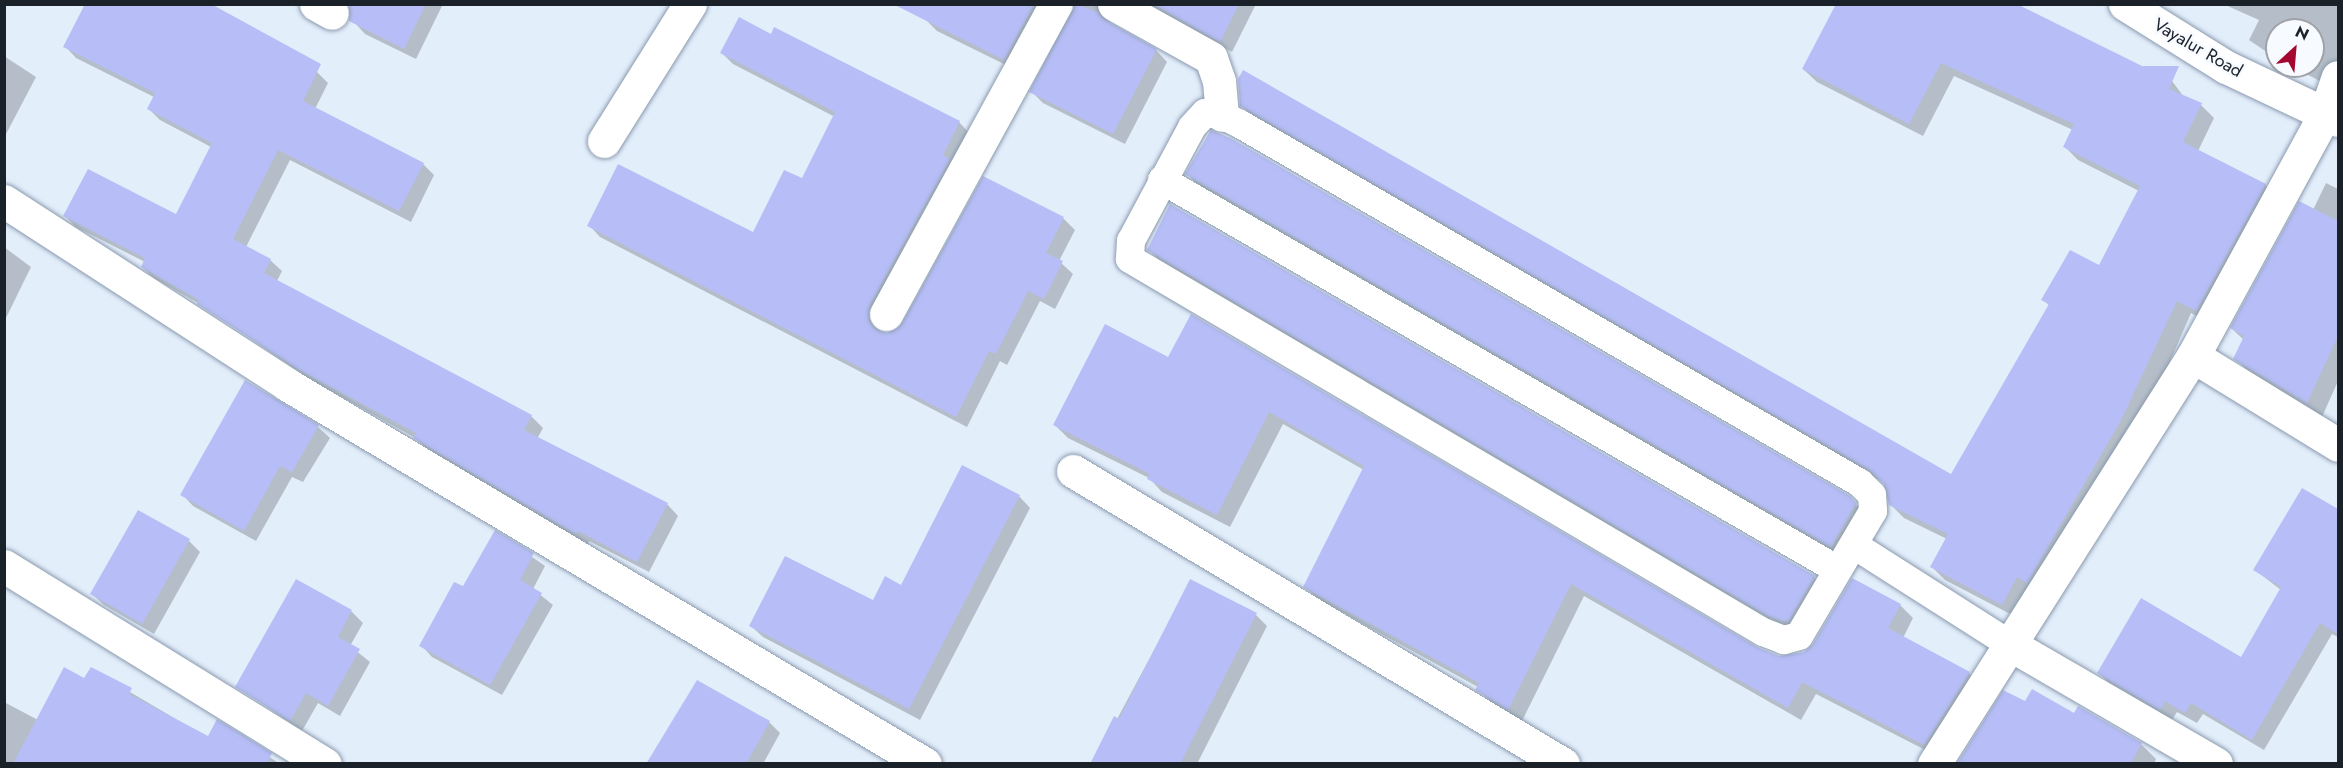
<!DOCTYPE html>
<html>
<head>
<meta charset="utf-8">
<style>
	body { margin:0 }
	#map { position:relative; width:2343px; height:768px; overflow:hidden; background:#e3eefb; font-family:Jost,sans-serif }
	div>[style] { position:absolute }
	.shadow>* { inset:0; background:#0003 }
	.building>* { inset:0; background:#b7bef7 }
	.roads { filter:drop-shadow(0 0 2px #8a9aae) drop-shadow(0 0 2px #8a9aae) }
	.lane>* { height:28px; margin:-14px; padding:0 14px; transform-origin:14px; border-radius:14px; background:#fff }
	.street>* { height:33px; margin:-16.5px; padding:0 16.5px; transform-origin:16.5px; border-radius:16.5px; background:#fff }
	.secondary>* { height:33px; margin:-16.5px; padding:0 16.5px; transform-origin:16.5px; border-radius:16.5px; background:#fff }
	span { translate:-50% -50%; white-space:nowrap; text-align:center; line-height:1.15; -webkit-text-stroke:5px #f7faff; paint-order:stroke }
	.street-label { font-size:18px; color:#1b2129 }
	.frame { position:absolute; inset:0; border:6px solid #1b2129; pointer-events:none }
	.north { position:absolute; left:2265px; top:18px; width:60px; height:60px; box-sizing:border-box; background:#f7faff; border:2px solid #9fa3a9; border-radius:50%; rotate:26deg; font-size:16px; font-weight:700; line-height:24px; text-align:center; color:#1b2129 }
	.north::after { content:''; display:block; margin:auto; width:21px; height:27px; background:#a4072f; clip-path:polygon(50% 0,100% 100%,50% 72%,0 100%) }
</style>
</head>
<body>
<div id="map">
	<div class="shadow">
		<i style="clip-path:polygon(362px 4px,443px 4px,416px 59px,365px 34px,354px 22px)"></i>
		<i style="clip-path:polygon(933px 4px,1053px 4px,1016px 70px,937px 31px,926px 20px)"></i>
		<i style="clip-path:polygon(1076px 4px,1110px 4px,1106px 17px,1111px 25px,1156px 50px,1167px 62px,1125px 144px,1043px 103px,1031px 91px)"></i>
		<i style="clip-path:polygon(1147px 4px,1256px 4px,1232px 52px)"></i>
		<i style="clip-path:polygon(1837px 4px,2172px 81px,2184px 97px,2201px 105px,2214px 118px,2198px 151px,2265px 185px,2278px 198px,2210px 323px,2191px 313px,2151px 405px,2016px 617px,1945px 580px,1932px 567px,1947px 539px,1904px 518px,1891px 505px,1883px 482px,1255px 119px,1241px 105px,1952px 476px,2050px 306px,2043px 300px,2099px 267px,2139px 191px,2078px 160px,2065px 147px,2073px 130px,1954px 76px,1923px 136px,1817px 82px,1803px 69px)"></i>
		<i style="clip-path:polygon(2223px 4px,2338px 4px,2338px 71px,2320px 81px,2290px 66px,2313px 66px,2313px 30px,2277px 30px,2277px 59px,2249px 40px,2259px 20px)"></i>
		<i style="clip-path:polygon(772px 36px,959px 122px,970px 134px,880px 317px,880px 333px,887px 334px,904px 324px,984px 178px,1064px 219px,1075px 230px,1059px 261px,1073px 274px,1055px 309px,1040px 301px,1007px 365px,1000px 361px,967px 427px,600px 237px,589px 225px,754px 234px,802px 181px,835px 117px,733px 64px,722px 53px)"></i>
		<i style="clip-path:polygon(65px 46px,317px 72px,328px 83px,315px 109px,423px 164px,434px 175px,411px 222px,290px 160px,246px 247px,270px 260px,282px 271px,277px 281px,531px 416px,543px 428px,537px 439px,667px 504px,678px 516px,649px 572px,589px 541px,588px 545px,427px 449px,414px 437px,311px 380px,200px 304px,154px 278px,142px 267px,145px 262px,76px 227px,65px 216px,176px 216px,211px 147px,160px 120px,149px 109px,154px 97px,76px 58px)"></i>
		<i style="clip-path:polygon(4px 56px,36px 77px,4px 138px)"></i>
		<i style="clip-path:polygon(1187px 174px,1855px 504px,1870px 519px,1846px 561px,1203px 190px)"></i>
		<i style="clip-path:polygon(2326px 183px,2338px 189px,2338px 381px,2322px 417px,2250px 373px,2235px 358px,2244px 340px,2231px 328px,2313px 210px)"></i>
		<i style="clip-path:polygon(1170px 206px,1814px 577px,1829px 592px,1786px 631px,1163px 264px,1149px 250px)"></i>
		<i style="clip-path:polygon(4px 247px,31px 267px,4px 322px)"></i>
		<i style="clip-path:polygon(1105px 326px,1756px 649px,1779px 657px,1805px 653px,1900px 605px,1913px 618px,1903px 638px,1969px 673px,1982px 686px,1937px 756px,1816px 694px,1801px 720px,1584px 596px,1522px 721px,1490px 702px,1478px 687px,1318px 599px,1305px 587px,1364px 470px,1283px 424px,1230px 527px,1162px 492px,1149px 478px,1068px 438px,1055px 425px)"></i>
		<i style="clip-path:polygon(246px 382px,318px 427px,330px 438px,303px 482px,292px 477px,256px 541px,193px 506px,182px 494px)"></i>
		<i style="clip-path:polygon(2303px 490px,2338px 512px,2338px 637px,2332px 634px,2264px 750px,2203px 714px,2197px 723px,2177px 712px,2172px 720px,2110px 684px,2099px 673px,2241px 659px,2281px 590px,2255px 570px)"></i>
		<i style="clip-path:polygon(1019px 496px,1030px 508px,920px 720px,763px 637px,751px 626px,873px 602px,902px 587px)"></i>
		<i style="clip-path:polygon(496px 532px,545px 566px,533px 589px,553px 605px,502px 695px,432px 657px,421px 645px,463px 588px)"></i>
		<i style="clip-path:polygon(189px 541px,200px 552px,154px 634px,104px 605px,92px 594px)"></i>
		<i style="clip-path:polygon(297px 581px,352px 612px,363px 623px,350px 646px,370px 662px,340px 716px,318px 703px,302px 731px,237px 686px)"></i>
		<i style="clip-path:polygon(1191px 581px,1256px 615px,1267px 626px,1197px 764px,1093px 764px)"></i>
		<i style="clip-path:polygon(91px 669px,208px 738px,218px 722px,280px 764px,4px 764px,4px 702px,38px 720px,85px 680px)"></i>
		<i style="clip-path:polygon(2026px 703px,2074px 715px,2141px 744px,2156px 759px,2154px 764px,1960px 762px)"></i>
		<i style="clip-path:polygon(769px 722px,780px 733px,763px 764px,660px 764px)"></i>
	</div>
	<div class="building">
		<i style="clip-path:polygon(85px 4px,211px 4px,321px 64px,303px 101px,424px 163px,399px 211px,278px 150px,233px 239px,271px 259px,264px 273px,532px 415px,524px 430px,668px 503px,637px 562px,578px 531px,576px 534px,413px 438px,416px 433px,298px 369px,197px 304px,199px 300px,141px 267px,145px 258px,63px 216px,88px 169px,176px 214px,212px 143px,147px 109px,155px 93px,63px 47px)"></i>
		<i style="clip-path:polygon(349px 4px,426px 4px,404px 49px,349px 21px)"></i>
		<i style="clip-path:polygon(893px 4px,1034px 4px,1004px 60px)"></i>
		<i style="clip-path:polygon(1075px 4px,1097px 12px,1105px 20px,1157px 49px,1113px 134px,1029px 92px)"></i>
		<i style="clip-path:polygon(1153px 4px,1239px 4px,1220px 42px)"></i>
		<i style="clip-path:polygon(1836px 4px,2017px 4px,2142px 66px,2179px 66px,2169px 89px,2202px 103px,2183px 142px,2266px 184px,2196px 311px,2177px 301px,2121px 420px,2027px 583px,2017px 577px,2002px 605px,1930px 567px,1948px 534px,1889px 505px,1884px 484px,1868px 469px,1240px 106px,1238px 79px,1243px 70px,1951px 474px,2049px 304px,2041px 300px,2070px 250px,2099px 265px,2140px 186px,2063px 147px,2074px 124px,1941px 63px,1909px 124px,1802px 69px)"></i>
		<i style="clip-path:polygon(739px 17px,771px 34px,774px 27px,960px 121px,943px 155px,950px 159px,869px 306px,870px 323px,877px 330px,887px 333px,902px 323px,983px 176px,1064px 217px,1046px 253px,1063px 261px,1044px 299px,1028px 291px,996px 354px,989px 351px,956px 417px,587px 226px,618px 164px,753px 232px,784px 170px,802px 178px,835px 112px,720px 53px)"></i>
		<i style="clip-path:polygon(1211px 130px,1232px 139px,1850px 496px,1856px 503px,1831px 547px,1185px 174px)"></i>
		<i style="clip-path:polygon(2299px 201px,2338px 221px,2338px 336px,2307px 403px,2233px 359px,2244px 336px,2230px 328px)"></i>
		<i style="clip-path:polygon(1170px 204px,1815px 576px,1788px 622px,1770px 617px,1147px 250px)"></i>
		<i style="clip-path:polygon(1191px 314px,1757px 647px,1779px 656px,1804px 652px,1813px 644px,1852px 578px,1901px 604px,1888px 628px,1970px 672px,1924px 745px,1802px 682px,1788px 708px,1571px 584px,1508px 710px,1475px 690px,1479px 683px,1303px 587px,1364px 466px,1269px 412px,1217px 515px,1147px 479px,1150px 474px,1053px 425px,1105px 324px,1168px 357px)"></i>
		<i style="clip-path:polygon(245px 380px,319px 425px,292px 472px,280px 466px,244px 531px,180px 495px)"></i>
		<i style="clip-path:polygon(962px 465px,1020px 495px,909px 709px,749px 626px,785px 556px,873px 600px,885px 576px,901px 585px)"></i>
		<i style="clip-path:polygon(2302px 488px,2338px 509px,2338px 634px,2320px 623px,2252px 740px,2191px 703px,2185px 713px,2165px 701px,2160px 710px,2097px 673px,2141px 598px,2241px 657px,2281px 587px,2253px 570px)"></i>
		<i style="clip-path:polygon(138px 510px,190px 539px,142px 624px,90px 594px)"></i>
		<i style="clip-path:polygon(495px 530px,534px 553px,520px 580px,542px 593px,490px 685px,419px 646px,454px 582px,463px 586px)"></i>
		<i style="clip-path:polygon(296px 579px,352px 610px,338px 637px,360px 649px,328px 706px,306px 693px,290px 721px,235px 687px)"></i>
		<i style="clip-path:polygon(1190px 579px,1257px 613px,1180px 764px,1090px 764px,1114px 716px,1119px 719px)"></i>
		<i style="clip-path:polygon(64px 667px,84px 678px,91px 667px,132px 688px,129px 694px,208px 736px,217px 719px,272px 753px,267px 764px,13px 764px)"></i>
		<i style="clip-path:polygon(697px 680px,770px 721px,746px 764px,646px 764px)"></i>
		<i style="clip-path:polygon(2032px 689px,2074px 713px,2078px 706px,2142px 743px,2130px 764px,1958px 762px,2003px 690px,2025px 701px)"></i>
	</div>
	<div class="roads">
		<div class="lane">
			<i style="left:1205px;top:113px;width:17px;rotate:7deg"></i>
			<i style="left:1222px;top:115px;width:20px;rotate:27deg"></i>
			<i style="left:1240px;top:124px;width:716px;rotate:30.07deg"></i>
			<i style="left:1860px;top:483px;width:17px;rotate:45deg"></i>
			<i style="left:1872px;top:495px;width:16px;rotate:86deg"></i>
			<i style="left:1873px;top:511px;width:145px;rotate:120.6deg"></i>
			<i style="left:1799px;top:636px;width:16px;rotate:165deg"></i>
			<i style="left:1784px;top:640px;width:22px;rotate:-159deg"></i>
			<i style="left:1763px;top:632px;width:735px;rotate:-149.49deg"></i>
			<i style="left:1130px;top:259px;width:18px;rotate:-87deg"></i>
			<i style="left:1131px;top:241px;width:129px;rotate:-61.8deg"></i>
			<i style="left:1192px;top:127px;width:19px;rotate:-47deg"></i>
			<i style="left:1162px;top:180px;width:780px;rotate:29.98deg"></i>
			<i style="left:1854px;top:545px;width:186px;rotate:32.5deg"></i>
		</div>
		<div class="street">
			<i style="left:316px;top:4px;width:18px;rotate:29deg"></i>
			<i style="left:1114px;top:4px;width:111px;rotate:29.1deg"></i>
			<i style="left:1211px;top:58px;width:24px;rotate:71deg"></i>
			<i style="left:1219px;top:81px;width:34px;rotate:85deg"></i>
			<i style="left:604px;top:141px;width:162px;rotate:-57.9deg"></i>
			<i style="left:4px;top:201px;width:338px;rotate:32.9deg"></i>
			<i style="left:288px;top:385px;width:741px;rotate:30.75deg"></i>
			<i style="left:886px;top:314px;width:354px;rotate:-61.3deg"></i>
			<i style="left:2193px;top:356px;width:170px;rotate:31.5deg"></i>
			<i style="left:1073px;top:471px;width:571px;rotate:30.88deg"></i>
			<i style="left:4px;top:566px;width:377px;rotate:31.7deg"></i>
			<i style="left:2011px;top:645px;width:237px;rotate:30.1deg"></i>
			<i style="left:1934px;top:764px;width:483px;rotate:-57.6deg"></i>
			<i style="left:2193px;top:356px;width:276px;rotate:-61.4deg"></i>
			<i style="left:2325px;top:114px;width:39px;rotate:-71deg"></i>
		</div>
		<div class="secondary">
			<i style="left:2125px;top:4px;width:119px;rotate:32deg"></i>
			<i style="left:2226px;top:67px;width:124px;rotate:25.3deg"></i>
		</div>
	</div>
	<div class="street-label">
		<span style="left:2198px;top:48px;rotate:30deg">Vayalur Road</span>
	</div>
	<div class="frame"></div>
	<div class="north">N</div>
</div>
</body>
</html>
